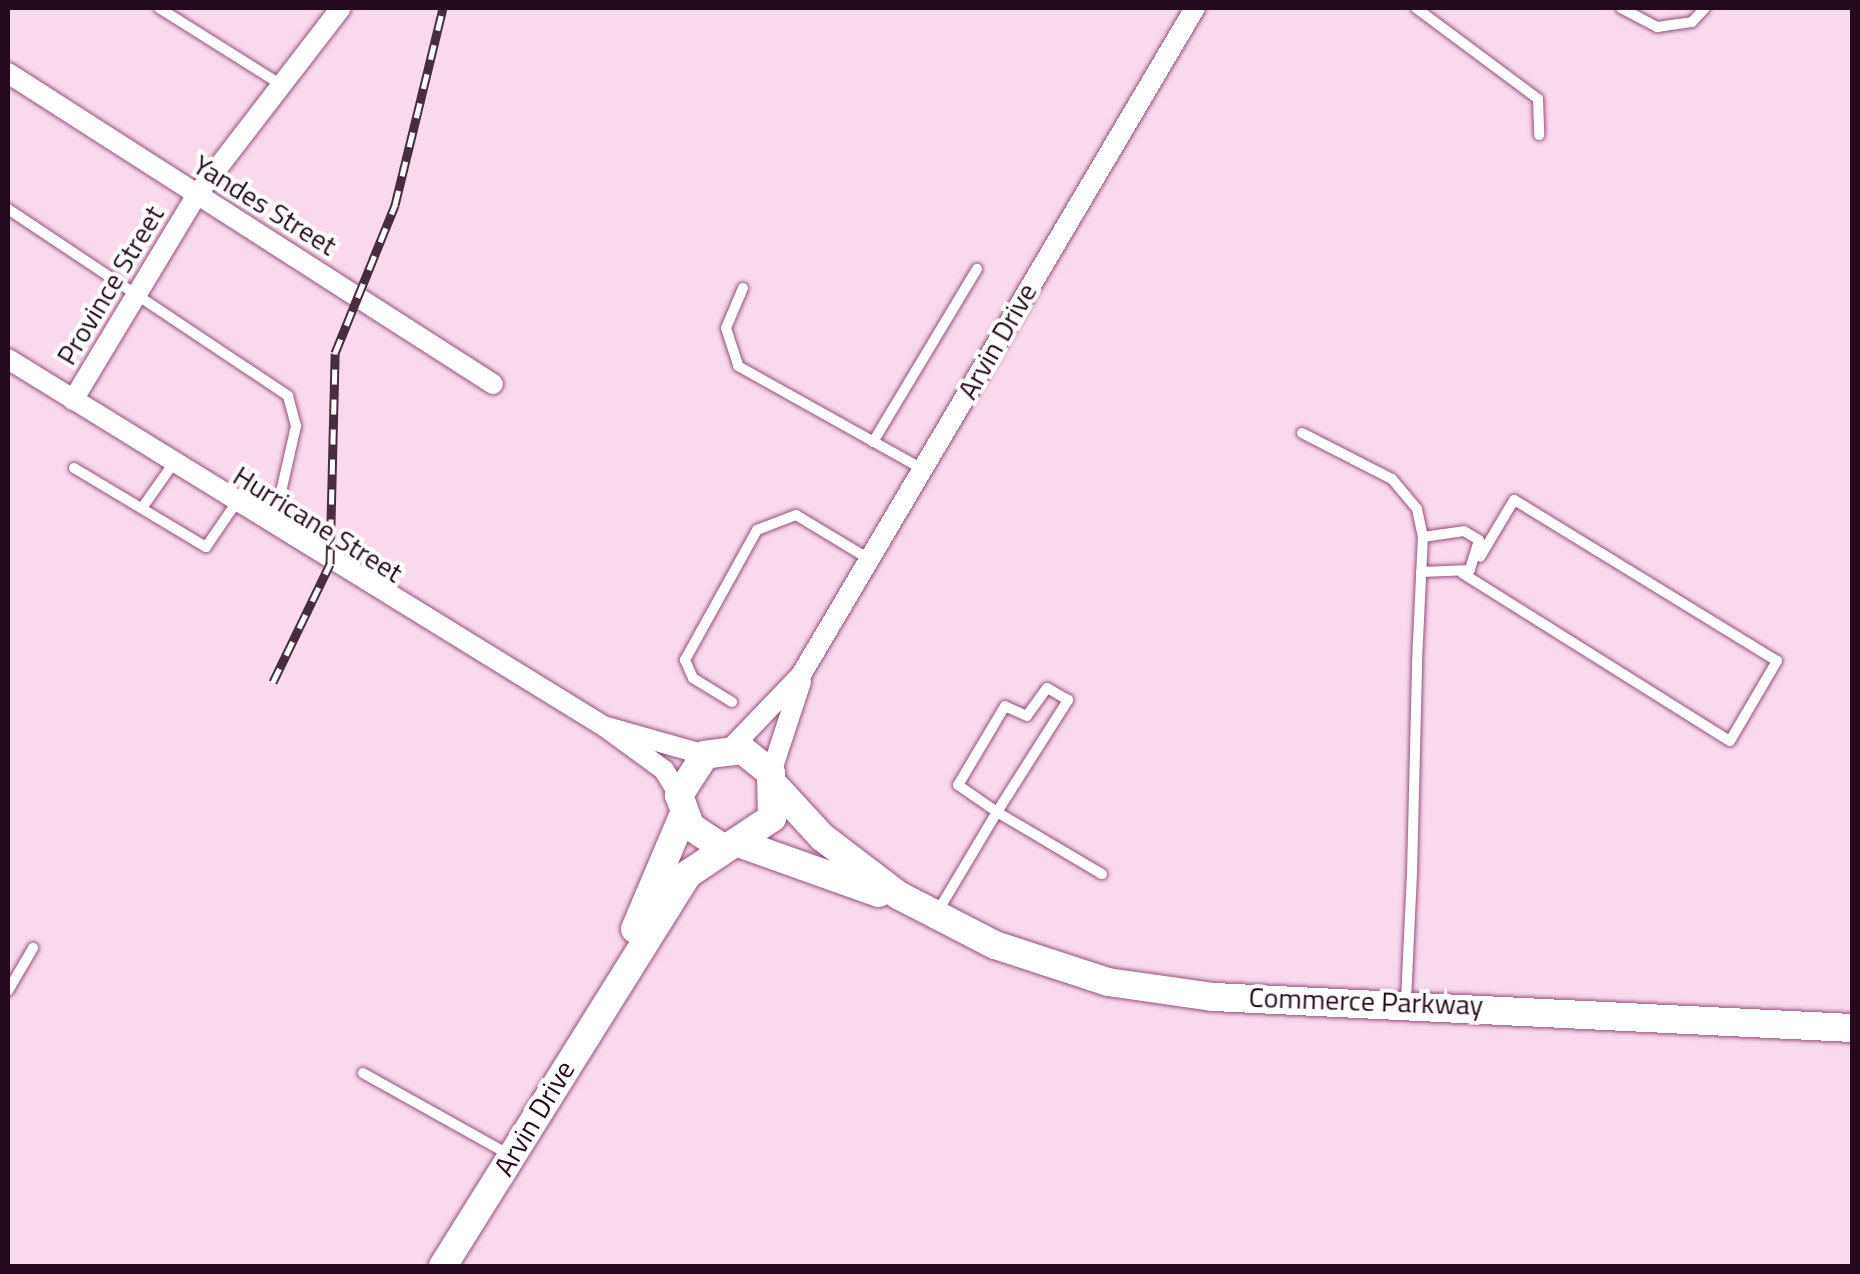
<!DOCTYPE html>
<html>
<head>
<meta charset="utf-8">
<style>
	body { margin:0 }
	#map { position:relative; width:1860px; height:1274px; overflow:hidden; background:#fad9ec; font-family:"Titillium Web",sans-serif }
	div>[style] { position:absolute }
	.roads { filter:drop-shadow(0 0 2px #944f7c) drop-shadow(0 0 2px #944f7c) }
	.lane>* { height:10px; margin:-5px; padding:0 5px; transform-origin:5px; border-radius:5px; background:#fff }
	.street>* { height:20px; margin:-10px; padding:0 10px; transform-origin:10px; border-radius:10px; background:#fff }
	.secondary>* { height:28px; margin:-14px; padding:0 14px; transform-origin:14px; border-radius:14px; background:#fff }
	.rail>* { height:9px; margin-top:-4.5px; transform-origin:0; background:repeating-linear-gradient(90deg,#fff 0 15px,#492c3f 0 30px); box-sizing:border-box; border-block:2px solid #492c3f }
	span { translate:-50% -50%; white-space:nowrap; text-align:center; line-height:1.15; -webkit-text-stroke:8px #fff; paint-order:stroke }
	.street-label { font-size:28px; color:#25091c }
	.frame { position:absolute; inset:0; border:10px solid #25091c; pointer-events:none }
</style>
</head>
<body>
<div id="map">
	<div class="roads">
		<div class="lane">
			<i style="left:159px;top:8px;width:143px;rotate:32.1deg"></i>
			<i style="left:1416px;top:8px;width:152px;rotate:36.7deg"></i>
			<i style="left:1538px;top:99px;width:36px;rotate:88deg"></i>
			<i style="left:1621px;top:8px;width:41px;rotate:27.8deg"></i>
			<i style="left:1657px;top:27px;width:35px;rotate:-8deg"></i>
			<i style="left:1692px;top:22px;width:19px;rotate:-47deg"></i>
			<i style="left:8px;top:209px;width:337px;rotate:33.7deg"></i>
			<i style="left:288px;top:396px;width:31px;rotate:75deg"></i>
			<i style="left:296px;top:426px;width:99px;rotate:102.8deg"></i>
			<i style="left:743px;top:288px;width:43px;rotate:113deg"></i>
			<i style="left:726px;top:328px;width:40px;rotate:72deg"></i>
			<i style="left:738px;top:366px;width:211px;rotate:29.2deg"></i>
			<i style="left:1302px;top:433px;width:101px;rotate:27.1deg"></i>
			<i style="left:1392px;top:479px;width:39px;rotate:50deg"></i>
			<i style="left:1417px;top:509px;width:29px;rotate:78deg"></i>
			<i style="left:873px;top:442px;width:202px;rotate:-59deg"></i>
			<i style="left:74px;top:468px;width:154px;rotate:30.9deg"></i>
			<i style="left:206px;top:547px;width:50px;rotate:-55.7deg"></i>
			<i style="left:142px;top:508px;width:54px;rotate:-54.8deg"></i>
			<i style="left:1462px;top:573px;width:316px;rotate:32.1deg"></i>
			<i style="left:1730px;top:741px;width:93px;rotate:-59.6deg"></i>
			<i style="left:1777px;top:661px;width:308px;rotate:-148.5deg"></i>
			<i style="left:1514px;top:500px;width:66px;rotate:120.8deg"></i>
			<i style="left:732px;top:702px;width:46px;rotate:-148.4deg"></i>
			<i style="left:693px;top:678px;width:20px;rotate:-114deg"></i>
			<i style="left:685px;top:660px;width:149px;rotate:-61deg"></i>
			<i style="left:757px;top:530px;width:42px;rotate:-21deg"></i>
			<i style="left:796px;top:515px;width:85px;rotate:31.1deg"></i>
			<i style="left:938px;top:911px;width:115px;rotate:-59.2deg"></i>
			<i style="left:997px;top:812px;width:133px;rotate:-57.6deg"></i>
			<i style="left:1068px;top:700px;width:24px;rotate:-150deg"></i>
			<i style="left:1047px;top:688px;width:34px;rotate:126deg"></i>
			<i style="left:1027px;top:716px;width:24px;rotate:-156deg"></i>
			<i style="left:1005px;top:706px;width:92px;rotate:120.7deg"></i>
			<i style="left:958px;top:785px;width:47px;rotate:34.7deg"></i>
			<i style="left:997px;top:812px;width:122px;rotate:30.6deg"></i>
			<i style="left:8px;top:991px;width:50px;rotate:-59.8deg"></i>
			<i style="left:1406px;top:1000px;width:127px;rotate:-87.3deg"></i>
			<i style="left:1412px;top:873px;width:211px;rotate:-88.6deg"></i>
			<i style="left:1417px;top:662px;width:125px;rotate:-87.3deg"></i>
			<i style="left:1423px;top:537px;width:41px;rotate:-8.3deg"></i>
			<i style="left:1464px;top:531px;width:17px;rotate:31deg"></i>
			<i style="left:1479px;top:540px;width:31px;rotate:107deg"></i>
			<i style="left:1470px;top:570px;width:49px;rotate:177.7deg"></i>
			<i style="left:363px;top:1073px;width:168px;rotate:29.2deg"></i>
		</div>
		<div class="street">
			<i style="left:8px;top:73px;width:576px;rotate:32.67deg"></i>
			<i style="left:8px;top:359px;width:701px;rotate:31.65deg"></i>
			<i style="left:605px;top:727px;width:73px;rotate:36.1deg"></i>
			<i style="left:664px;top:770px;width:29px;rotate:59deg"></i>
			<i style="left:73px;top:400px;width:238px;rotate:-58.9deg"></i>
			<i style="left:196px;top:196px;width:237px;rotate:-52.4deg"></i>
			<i style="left:607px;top:727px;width:102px;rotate:15.9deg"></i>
			<i style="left:731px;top:748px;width:101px;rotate:-46.2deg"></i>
			<i style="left:801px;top:675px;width:775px;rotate:-59.43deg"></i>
			<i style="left:771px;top:773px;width:96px;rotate:-71.8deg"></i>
		</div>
		<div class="secondary">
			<i style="left:776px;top:787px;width:68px;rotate:47.4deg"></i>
			<i style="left:822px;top:837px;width:96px;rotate:37.3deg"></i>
			<i style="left:898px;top:895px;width:109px;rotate:27.3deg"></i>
			<i style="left:995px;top:945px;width:119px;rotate:18.1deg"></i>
			<i style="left:1108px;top:982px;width:107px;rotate:8.1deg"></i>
			<i style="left:1214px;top:997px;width:639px;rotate:2.78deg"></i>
			<i style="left:744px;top:845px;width:143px;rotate:19.6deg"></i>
			<i style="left:635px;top:929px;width:123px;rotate:-67deg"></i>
			<i style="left:443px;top:1266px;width:462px;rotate:-58deg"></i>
			<i style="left:688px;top:874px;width:101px;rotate:-33.7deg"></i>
			<i style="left:772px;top:818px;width:45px;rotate:-91.3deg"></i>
			<i style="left:771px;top:773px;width:36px;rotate:-141deg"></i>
			<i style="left:743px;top:750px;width:38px;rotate:173deg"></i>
			<i style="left:705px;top:755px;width:48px;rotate:123deg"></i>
			<i style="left:679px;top:795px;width:33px;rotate:70deg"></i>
			<i style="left:690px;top:826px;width:37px;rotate:34deg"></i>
		</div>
	</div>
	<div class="rail">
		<i style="left:273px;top:682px;width:131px;rotate:-64.2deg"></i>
		<i style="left:330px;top:564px;width:211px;rotate:-88.6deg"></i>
		<i style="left:335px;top:353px;width:160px;rotate:-67.9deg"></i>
		<i style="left:395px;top:205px;width:203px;rotate:-76.3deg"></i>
	</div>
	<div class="street-label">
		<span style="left:265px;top:205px;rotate:32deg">Yandes Street</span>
		<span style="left:110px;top:285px;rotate:-59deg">Province Street</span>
		<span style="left:997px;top:341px;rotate:-60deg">Arvin Drive</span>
		<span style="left:318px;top:524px;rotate:32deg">Hurricane Street</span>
		<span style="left:1366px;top:1001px;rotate:2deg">Commerce Parkway</span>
		<span style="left:534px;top:1118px;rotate:-59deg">Arvin Drive</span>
	</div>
	<div class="frame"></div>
</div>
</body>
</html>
